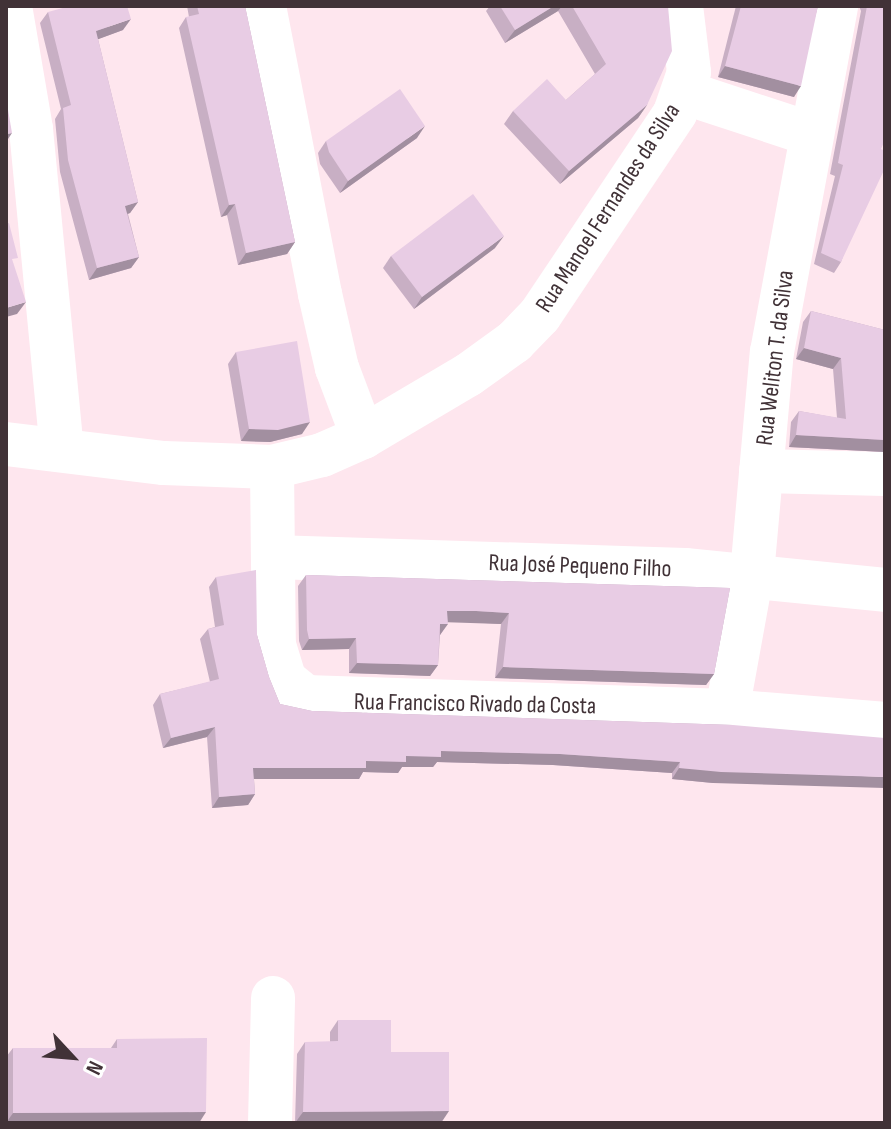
<!DOCTYPE html>
<html>
<head>
<meta charset="utf-8">
<style>
	body { margin:0 }
	#map { position:relative; width:891px; height:1129px; overflow:hidden; background:#fee6ee; font-family:"Sofia Sans Condensed",sans-serif }
	div>[style] { position:absolute }
	.minor>* { height:44px; margin:-22px; padding:0 22px; transform-origin:22px; border-radius:22px; background:#fff }
	.wall>* { inset:0; background:#c8afc4 }
	.shaded-wall>* { inset:0; background:#a28fa0 }
	.building>* { inset:0; background:#e8cce4 }
	span { translate:-50% -50%; white-space:nowrap; text-align:center; line-height:1.15; -webkit-text-stroke:6px #fff; paint-order:stroke }
	.street-label { font-size:24px; color:#413237 }
	.frame { position:absolute; inset:0; border:8px solid #413237; pointer-events:none }
	.north { position:absolute; left:32px; top:1017px; width:80px; height:80px; -webkit-text-stroke:6px #fff; paint-order:stroke; rotate:116deg; font-size:22px; font-weight:700; line-height:32px; text-align:center; color:#413237 }
	.north::after { content:''; display:block; margin:auto; width:28px; height:36px; background:#413237; clip-path:polygon(50% 0,100% 100%,50% 72%,0 100%) }
</style>
</head>
<body>
<div id="map">
	<div class="minor">
		<i style="left:10px;top:6px;width:125px;rotate:80.3deg"></i>
		<i style="left:31px;top:129px;width:321px;rotate:84.5deg"></i>
		<i style="left:264px;top:6px;width:293px;rotate:79deg"></i>
		<i style="left:320px;top:294px;width:76px;rotate:77.1deg"></i>
		<i style="left:337px;top:368px;width:74px;rotate:69.4deg"></i>
		<i style="left:683px;top:92px;width:132px;rotate:18.2deg"></i>
		<i style="left:6px;top:444px;width:159px;rotate:6.9deg"></i>
		<i style="left:164px;top:463px;width:108px;rotate:2.1deg"></i>
		<i style="left:272px;top:467px;width:51px;rotate:-13.5deg"></i>
		<i style="left:322px;top:455px;width:45px;rotate:-23.7deg"></i>
		<i style="left:363px;top:437px;width:122px;rotate:-30.6deg"></i>
		<i style="left:468px;top:375px;width:57px;rotate:-35.7deg"></i>
		<i style="left:514px;top:342px;width:37px;rotate:-46deg"></i>
		<i style="left:540px;top:315px;width:243px;rotate:-56.2deg"></i>
		<i style="left:675px;top:113px;width:43px;rotate:-71.1deg"></i>
		<i style="left:689px;top:72px;width:66px;rotate:-96.9deg"></i>
		<i style="left:272px;top:467px;width:178px;rotate:89.4deg"></i>
		<i style="left:274px;top:645px;width:37px;rotate:73deg"></i>
		<i style="left:285px;top:680px;width:27px;rotate:39deg"></i>
		<i style="left:306px;top:697px;width:421px;rotate:1.9deg"></i>
		<i style="left:727px;top:711px;width:159px;rotate:4.7deg"></i>
		<i style="left:761px;top:471px;width:124px;rotate:1.4deg"></i>
		<i style="left:273px;top:557px;width:412px;rotate:1.8deg"></i>
		<i style="left:685px;top:570px;width:201px;rotate:5.7deg"></i>
		<i style="left:727px;top:711px;width:139px;rotate:-79.7deg"></i>
		<i style="left:752px;top:574px;width:223px;rotate:-84.9deg"></i>
		<i style="left:772px;top:352px;width:352px;rotate:-79.5deg"></i>
		<i style="left:270px;top:1123px;width:125px;rotate:-88.6deg"></i>
	</div>
	<div class="wall">
		<i style="clip-path:polygon(187px 6px,245px 6px,295px 242px,287px 254px,238px 265px,227px 215px,221px 217px,179px 28px,186px 17px,189px 17px)"></i>
		<i style="clip-path:polygon(490px 6px,668px 6px,647px 105px,638px 118px,560px 184px,504px 124px,513px 111px,566px 100px,595px 74px,558px 11px,505px 43px,486px 11px)"></i>
		<i style="clip-path:polygon(736px 6px,818px 6px,794px 97px,718px 77px)"></i>
		<i style="clip-path:polygon(859px 6px,885px 6px,881px 149px,841px 262px,834px 273px,814px 264px,835px 176px,830px 174px,861px 11px)"></i>
		<i style="clip-path:polygon(48px 12px,123px 30px,98px 39px,138px 202px,130px 213px,128px 214px,139px 257px,131px 268px,89px 280px,60px 172px,55px 119px,61px 109px,40px 23px)"></i>
		<i style="clip-path:polygon(417px 138px,340px 193px,320px 164px,318px 153px,326px 141px)"></i>
		<i style="clip-path:polygon(495px 248px,414px 309px,383px 268px,391px 256px)"></i>
		<i style="clip-path:polygon(811px 311px,885px 330px,885px 452px,789px 447px,791px 422px,799px 411px,837px 418px,833px 369px,796px 359px,803px 322px)"></i>
		<i style="clip-path:polygon(236px 352px,302px 434px,270px 442px,241px 441px,228px 364px)"></i>
		<i style="clip-path:polygon(306px 575px,730px 588px,714px 674px,706px 685px,495px 678px,501px 624px,468px 622px,448px 622px,440px 635px,438px 665px,430px 676px,349px 673px,349px 649px,302px 650px,299px 641px,298px 586px)"></i>
		<i style="clip-path:polygon(216px 577px,257px 635px,269px 677px,280px 704px,312px 711px,733px 725px,713px 783px,672px 779px,672px 773px,553px 765px,437px 762px,433px 767px,402px 767px,398px 773px,363px 772px,359px 779px,254px 779px,255px 794px,248px 805px,212px 808px,207px 737px,163px 748px,153px 705px,160px 694px,210px 682px,200px 639px,208px 629px,215px 627px,209px 587px)"></i>
		<i style="clip-path:polygon(338px 1020px,391px 1052px,441px 1123px,295px 1123px,297px 1054px,305px 1042px,330px 1042px,330px 1032px)"></i>
		<i style="clip-path:polygon(117px 1039px,199px 1123px,6px 1123px,6px 1057px,13px 1048px,111px 1048px)"></i>
	</div>
	<div class="shaded-wall">
		<i style="clip-path:polygon(554px 6px,562px 6px,558px 11px,505px 43px,515px 30px)"></i>
		<i style="clip-path:polygon(131px 19px,123px 30px,88px 43px,96px 31px)"></i>
		<i style="clip-path:polygon(725px 66px,801px 86px,794px 97px,718px 77px)"></i>
		<i style="clip-path:polygon(647px 105px,638px 118px,560px 184px,569px 171px)"></i>
		<i style="clip-path:polygon(425px 126px,417px 138px,340px 193px,348px 181px)"></i>
		<i style="clip-path:polygon(12px 133px,6px 142px,6px 134px)"></i>
		<i style="clip-path:polygon(138px 202px,130px 213px,117px 217px,125px 206px)"></i>
		<i style="clip-path:polygon(235px 204px,227px 215px,221px 217px,229px 205px)"></i>
		<i style="clip-path:polygon(504px 236px,495px 248px,414px 309px,422px 297px)"></i>
		<i style="clip-path:polygon(295px 242px,287px 254px,238px 265px,246px 253px)"></i>
		<i style="clip-path:polygon(139px 257px,131px 268px,89px 280px,97px 268px)"></i>
		<i style="clip-path:polygon(26px 302px,17px 314px,6px 317px,6px 308px)"></i>
		<i style="clip-path:polygon(804px 348px,841px 358px,833px 369px,796px 359px)"></i>
		<i style="clip-path:polygon(310px 422px,302px 434px,270px 442px,241px 441px,249px 429px)"></i>
		<i style="clip-path:polygon(796px 435px,885px 440px,885px 452px,789px 447px)"></i>
		<i style="clip-path:polygon(447px 611px,476px 611px,509px 613px,501px 624px,440px 622px)"></i>
		<i style="clip-path:polygon(440px 624px,448px 624px,440px 635px)"></i>
		<i style="clip-path:polygon(356px 638px,349px 649px,302px 650px,309px 639px)"></i>
		<i style="clip-path:polygon(357px 663px,438px 665px,430px 676px,349px 673px)"></i>
		<i style="clip-path:polygon(503px 667px,714px 674px,706px 685px,495px 678px)"></i>
		<i style="clip-path:polygon(215px 727px,207px 737px,163px 748px,171px 738px)"></i>
		<i style="clip-path:polygon(441px 751px,560px 754px,680px 762px,672px 773px,553px 765px,437px 762px,433px 767px,402px 767px,398px 773px,363px 772px,359px 779px,246px 779px,253px 768px,366px 761px)"></i>
		<i style="clip-path:polygon(679px 768px,885px 777px,885px 788px,713px 783px,672px 779px)"></i>
		<i style="clip-path:polygon(255px 794px,248px 805px,212px 808px,219px 797px)"></i>
		<i style="clip-path:polygon(449px 1111px,441px 1123px,295px 1123px,303px 1112px)"></i>
		<i style="clip-path:polygon(206px 1112px,199px 1123px,6px 1123px,13px 1113px)"></i>
	</div>
	<div class="building">
		<i style="clip-path:polygon(70px 6px,127px 6px,131px 19px,96px 31px,138px 202px,125px 206px,139px 257px,97px 268px,68px 160px,63px 108px,71px 105px,48px 12px)"></i>
		<i style="clip-path:polygon(197px 6px,245px 6px,295px 242px,246px 253px,235px 204px,229px 205px,186px 17px,199px 14px)"></i>
		<i style="clip-path:polygon(500px 6px,554px 6px,515px 30px)"></i>
		<i style="clip-path:polygon(572px 6px,668px 6px,672px 51px,647px 105px,569px 171px,513px 111px,547px 79px,566px 100px,606px 64px)"></i>
		<i style="clip-path:polygon(741px 6px,818px 6px,801px 86px,725px 66px)"></i>
		<i style="clip-path:polygon(867px 6px,885px 6px,885px 140px,881px 149px,885px 151px,885px 168px,841px 262px,821px 253px,843px 165px,838px 163px)"></i>
		<i style="clip-path:polygon(400px 89px,425px 126px,348px 181px,329px 152px,326px 141px)"></i>
		<i style="clip-path:polygon(6px 98px,12px 133px,6px 134px)"></i>
		<i style="clip-path:polygon(473px 194px,504px 236px,422px 297px,391px 256px)"></i>
		<i style="clip-path:polygon(9px 223px,18px 258px,12px 259px,26px 302px,6px 308px,6px 224px)"></i>
		<i style="clip-path:polygon(811px 311px,885px 330px,885px 440px,796px 435px,799px 411px,846px 419px,841px 358px,804px 348px)"></i>
		<i style="clip-path:polygon(297px 341px,310px 422px,278px 430px,249px 429px,236px 352px)"></i>
		<i style="clip-path:polygon(256px 570px,257px 635px,269px 677px,280px 704px,312px 711px,733px 725px,885px 738px,885px 777px,721px 772px,679px 768px,680px 762px,560px 754px,441px 751px,441px 757px,406px 756px,406px 762px,366px 761px,366px 768px,253px 768px,255px 794px,219px 797px,215px 727px,171px 738px,160px 694px,219px 679px,208px 629px,224px 625px,216px 577px)"></i>
		<i style="clip-path:polygon(306px 575px,730px 588px,714px 674px,503px 667px,509px 613px,476px 611px,447px 611px,448px 624px,440px 624px,438px 665px,357px 663px,356px 638px,309px 639px,307px 630px)"></i>
		<i style="clip-path:polygon(338px 1020px,391px 1020px,391px 1052px,449px 1052px,449px 1111px,303px 1112px,305px 1042px,338px 1041px)"></i>
		<i style="clip-path:polygon(207px 1038px,206px 1112px,13px 1113px,13px 1048px,117px 1048px,117px 1039px)"></i>
	</div>
	<div class="street-label">
		<span style="left:608px;top:208px;rotate:-57deg">Rua Manoel Fernandes da Silva</span>
		<span style="left:775px;top:358px;rotate:-83deg">Rua Weliton T. da Silva</span>
		<span style="left:580px;top:566px;rotate:2deg">Rua José Pequeno Filho</span>
		<span style="left:475px;top:704px;rotate:1deg">Rua Francisco Rivado da Costa</span>
	</div>
	<div class="frame"></div>
	<div class="north">N</div>
</div>
</body>
</html>
